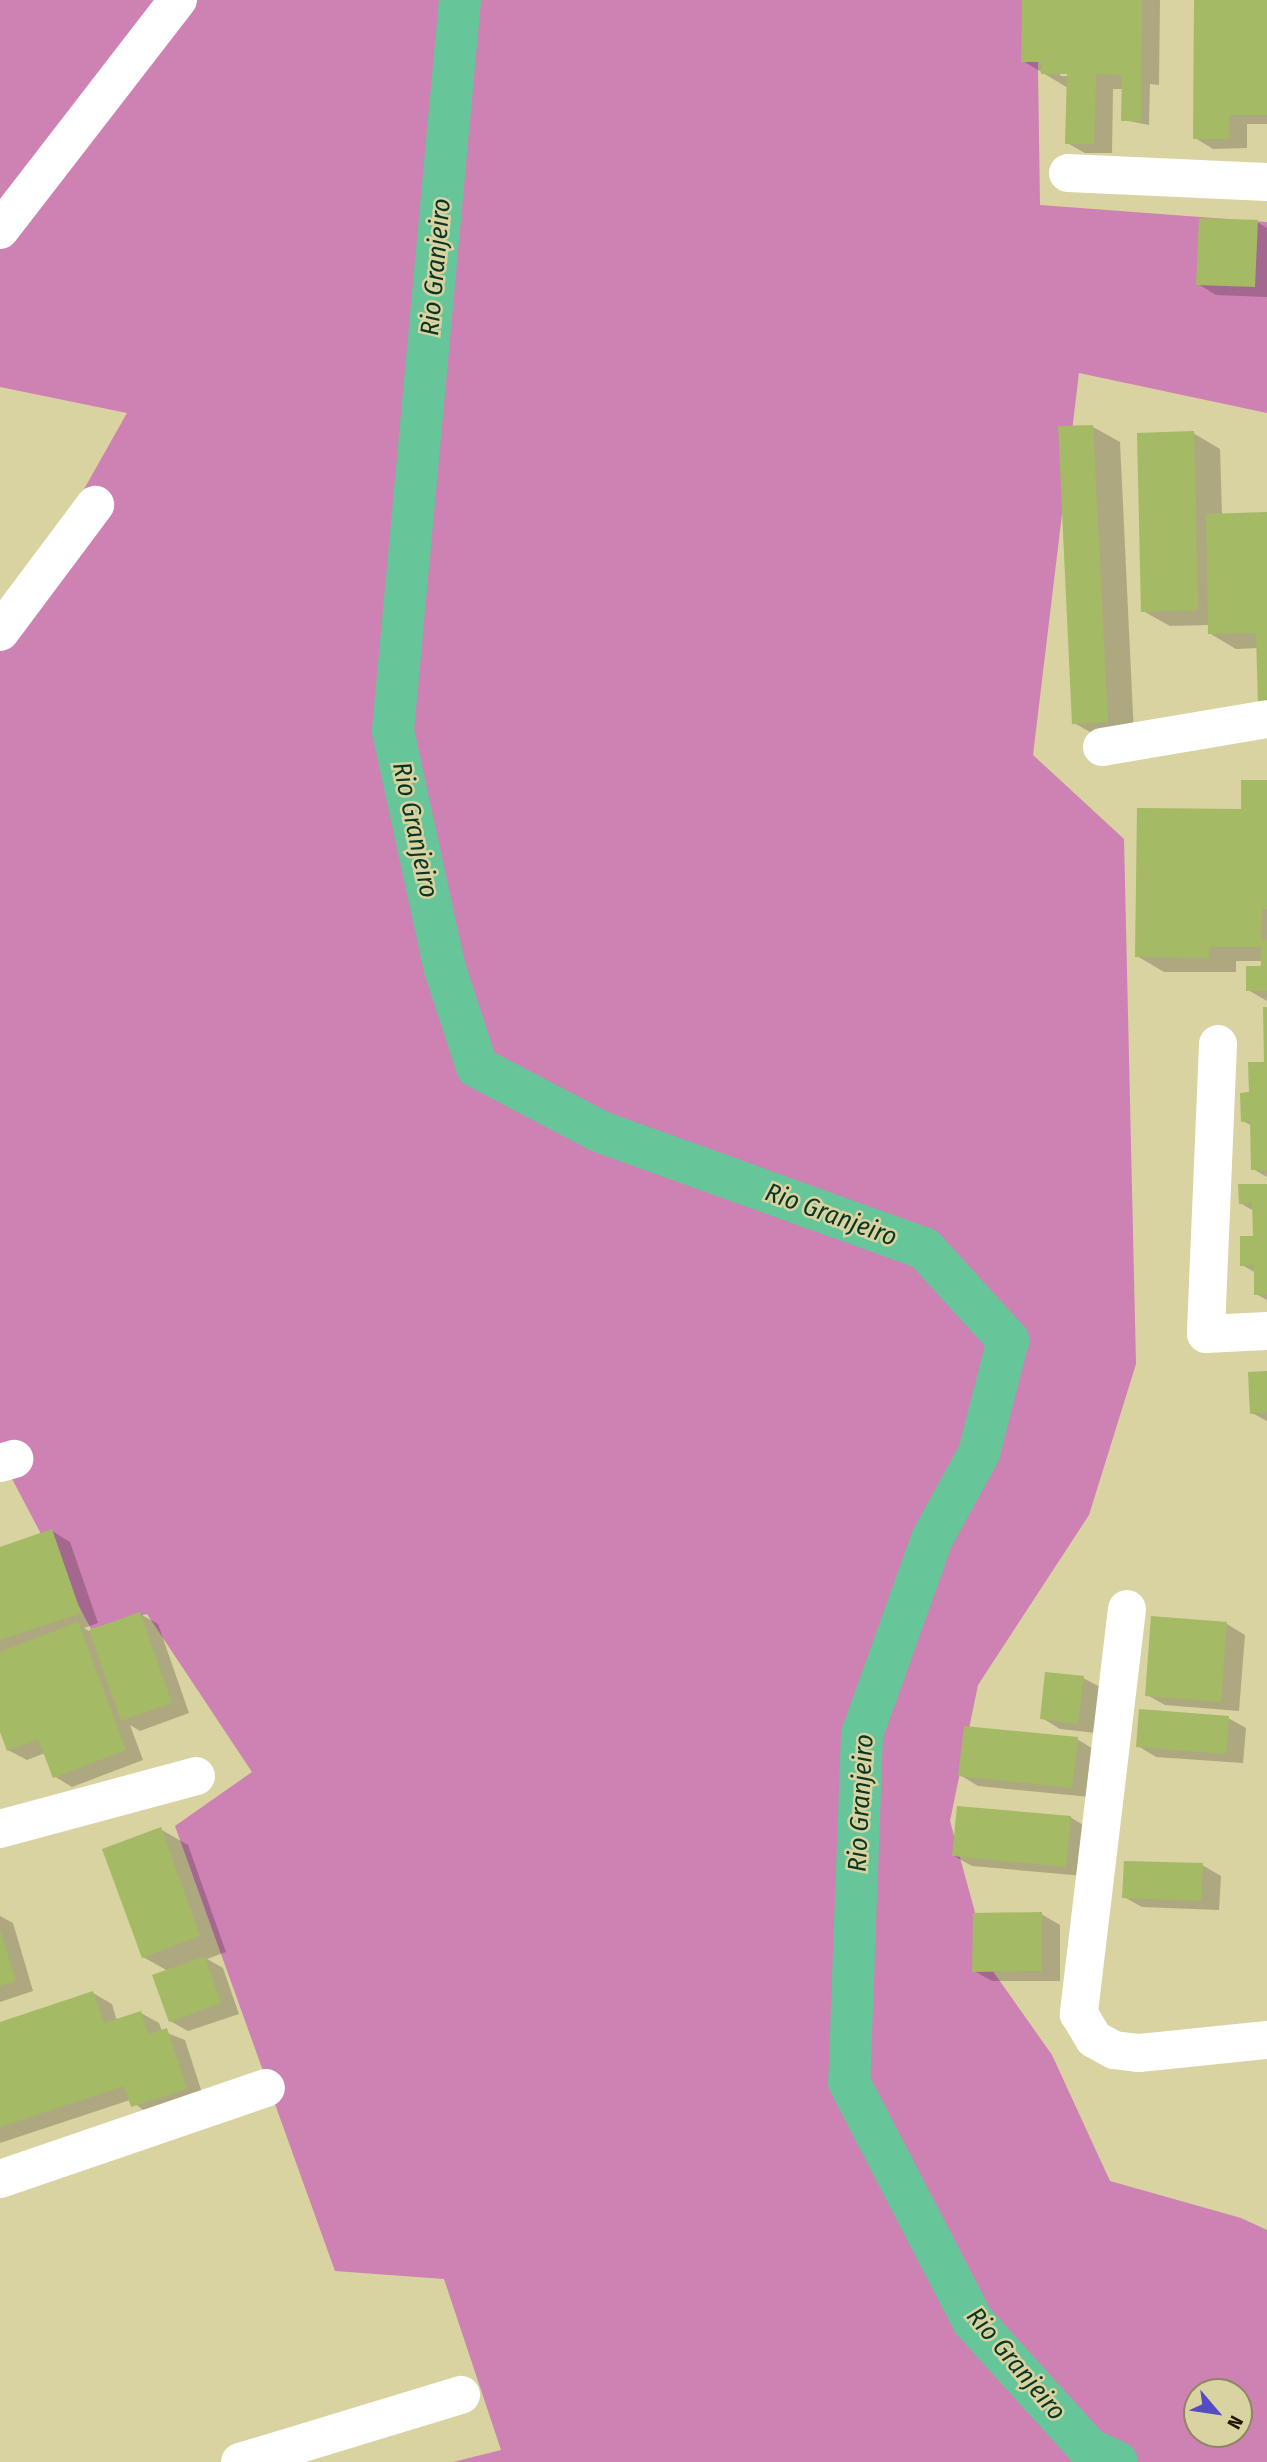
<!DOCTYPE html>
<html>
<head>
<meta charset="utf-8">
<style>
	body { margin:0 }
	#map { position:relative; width:1267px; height:2462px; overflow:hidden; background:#d9d2a1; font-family:"Fira Sans Condensed",sans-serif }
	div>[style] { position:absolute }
	.forest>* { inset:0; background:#ce81b3 }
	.shadow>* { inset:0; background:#0003 }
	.canal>* { height:42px; margin:-21px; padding:0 21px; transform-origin:21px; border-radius:21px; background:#67c699 }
	.building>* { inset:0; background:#a4ba65 }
	.minor>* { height:38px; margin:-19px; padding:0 19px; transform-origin:19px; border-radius:19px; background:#fff }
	span { translate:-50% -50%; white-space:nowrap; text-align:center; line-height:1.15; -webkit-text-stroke:5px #d9d2a1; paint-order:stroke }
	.water-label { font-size:26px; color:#093523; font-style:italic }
	.north { position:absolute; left:1183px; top:2378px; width:70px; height:70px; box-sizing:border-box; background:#d9d2a1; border:2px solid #8d8763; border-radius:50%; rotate:119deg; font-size:19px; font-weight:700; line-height:28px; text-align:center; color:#1a1705 }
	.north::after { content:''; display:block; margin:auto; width:24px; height:32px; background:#554bc2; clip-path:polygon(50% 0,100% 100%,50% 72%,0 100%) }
</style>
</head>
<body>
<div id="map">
	<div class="forest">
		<i style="clip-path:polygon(evenodd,0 0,1037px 0,1040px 205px,1267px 222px,1267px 413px,1079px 373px,1033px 755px,1124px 839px,1136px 1364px,1089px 1515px,978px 1685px,950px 1821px,990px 1967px,1052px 2055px,1110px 2181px,1241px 2218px,1267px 2230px,1267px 2462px,453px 2462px,501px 2450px,444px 2279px,335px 2271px,175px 1826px,252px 1772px,147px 1614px,91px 1629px,0 1456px,0 638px,127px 413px,0 387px,0 0,1197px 2392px,1239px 2392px,1239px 2434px,1197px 2434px,1197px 2392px)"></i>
	</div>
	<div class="shadow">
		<i style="clip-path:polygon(evenodd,1024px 0,1160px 0,1159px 85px,1150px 84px,1149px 125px,1123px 120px,1123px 89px,1113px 89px,1112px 153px,1085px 153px,1067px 143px,1068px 88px,1023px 61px,1024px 0,1058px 72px,1068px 72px,1068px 76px,1061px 76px,1058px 72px)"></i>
		<i style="clip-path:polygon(1196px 0,1267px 0,1267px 124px,1247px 124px,1247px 148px,1213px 149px,1195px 138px)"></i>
		<i style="clip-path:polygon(1257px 222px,1267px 228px,1267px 297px,1216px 295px,1198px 284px)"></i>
		<i style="clip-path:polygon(1093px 427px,1120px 442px,1134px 736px,1101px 738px,1074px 723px)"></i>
		<i style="clip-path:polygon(1193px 433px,1220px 449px,1222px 515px,1267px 514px,1258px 648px,1236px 649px,1209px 633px,1209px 625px,1170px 626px,1143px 611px)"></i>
		<i style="clip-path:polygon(1267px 782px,1267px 1001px,1248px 990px,1263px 961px,1236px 961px,1236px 972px,1164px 972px,1137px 956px)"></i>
		<i style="clip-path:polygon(1267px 1009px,1267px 1177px,1253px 1169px,1252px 1126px,1243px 1121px,1266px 1064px)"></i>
		<i style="clip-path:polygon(1267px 1185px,1267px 1300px,1256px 1294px,1256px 1273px,1242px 1265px,1255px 1238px,1254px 1211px,1240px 1203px)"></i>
		<i style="clip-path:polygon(1267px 1372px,1267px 1421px,1252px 1413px)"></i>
		<i style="clip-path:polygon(52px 1531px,70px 1542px,98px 1623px,84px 1628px,91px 1632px,140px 1614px,158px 1624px,189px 1713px,140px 1731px,130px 1725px,143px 1760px,72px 1787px,54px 1776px,45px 1753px,27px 1760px,8px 1750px,0 1727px,0 1549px)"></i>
		<i style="clip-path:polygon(1227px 1624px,1245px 1635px,1239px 1711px,1165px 1705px,1147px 1695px)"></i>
		<i style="clip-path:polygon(1083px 1678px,1102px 1688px,1096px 1733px,1060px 1729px,1042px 1718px)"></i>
		<i style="clip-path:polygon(1228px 1718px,1246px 1728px,1243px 1763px,1156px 1757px,1138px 1746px)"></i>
		<i style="clip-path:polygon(1077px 1739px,1095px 1750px,1090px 1797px,978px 1786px,960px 1775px)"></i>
		<i style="clip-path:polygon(1070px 1817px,1088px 1828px,1084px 1876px,972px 1866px,954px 1856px)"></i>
		<i style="clip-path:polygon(160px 1829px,188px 1845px,226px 1952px,207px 1959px,223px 1968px,239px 2014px,188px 2031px,170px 2021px,168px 1971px,143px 1957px)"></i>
		<i style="clip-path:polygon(1202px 1865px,1221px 1876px,1219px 1910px,1142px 1907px,1124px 1897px)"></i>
		<i style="clip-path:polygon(1041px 1914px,1060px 1925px,1060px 1981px,992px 1981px,974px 1971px)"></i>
		<i style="clip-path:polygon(0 1916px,13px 1923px,33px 1991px,0 2002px)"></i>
		<i style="clip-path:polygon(93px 1993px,112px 2004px,117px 2021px,141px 2013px,159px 2023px,162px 2031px,185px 2040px,204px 2099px,151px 2116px,130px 2100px,0 2143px,0 2024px)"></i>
	</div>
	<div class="canal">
		<i style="left:460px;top:0;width:734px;rotate:95.24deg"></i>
		<i style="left:393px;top:731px;width:244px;rotate:77.7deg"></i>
		<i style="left:445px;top:969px;width:103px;rotate:71.9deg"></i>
		<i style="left:477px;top:1067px;width:140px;rotate:27.7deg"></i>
		<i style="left:601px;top:1132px;width:343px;rotate:19.8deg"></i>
		<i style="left:924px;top:1248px;width:125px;rotate:47.6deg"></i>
		<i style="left:1008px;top:1340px;width:117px;rotate:104.4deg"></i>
		<i style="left:979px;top:1453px;width:98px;rotate:118.7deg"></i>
		<i style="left:932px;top:1539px;width:207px;rotate:109.7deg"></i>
		<i style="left:862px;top:1734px;width:348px;rotate:92.1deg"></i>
		<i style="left:849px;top:2082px;width:269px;rotate:62.6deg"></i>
		<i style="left:973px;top:2321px;width:173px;rotate:47.8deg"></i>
		<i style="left:1089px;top:2449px;width:31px;rotate:25deg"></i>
	</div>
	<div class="building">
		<i style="clip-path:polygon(1022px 0,1142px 0,1141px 121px,1121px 121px,1122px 75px,1096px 74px,1094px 144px,1065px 144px,1067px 74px,1041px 74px,1041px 62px,1021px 62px)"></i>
		<i style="clip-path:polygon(1194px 0,1267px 0,1267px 115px,1229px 115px,1229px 139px,1193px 139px)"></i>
		<i style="clip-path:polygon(1199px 218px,1258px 220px,1255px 287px,1196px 285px)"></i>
		<i style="clip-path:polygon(1093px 425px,1108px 722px,1072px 724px,1058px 426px)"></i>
		<i style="clip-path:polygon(1194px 431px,1198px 610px,1141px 612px,1137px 433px)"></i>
		<i style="clip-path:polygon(1267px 512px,1267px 704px,1258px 705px,1256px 633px,1208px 634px,1206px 514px)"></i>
		<i style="clip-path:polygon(1241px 780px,1267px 780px,1267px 909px,1262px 909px,1261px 940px,1267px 940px,1267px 991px,1246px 991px,1246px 966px,1261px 966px,1261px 947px,1209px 947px,1209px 958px,1135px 957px,1137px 808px,1241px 809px)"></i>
		<i style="clip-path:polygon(1263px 1007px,1267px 1007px,1267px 1170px,1251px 1170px,1250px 1121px,1241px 1122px,1240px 1093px,1249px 1092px,1248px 1062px,1264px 1062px)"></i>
		<i style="clip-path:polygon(1238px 1184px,1267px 1184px,1267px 1294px,1254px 1295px,1254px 1265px,1240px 1266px,1240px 1236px,1253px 1236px,1252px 1203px,1239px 1204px)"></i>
		<i style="clip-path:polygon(1267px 1371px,1267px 1412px,1250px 1414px,1248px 1372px)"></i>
		<i style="clip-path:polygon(52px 1529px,81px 1613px,0 1640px,0 1547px)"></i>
		<i style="clip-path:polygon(140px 1612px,172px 1703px,121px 1721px,89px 1630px)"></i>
		<i style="clip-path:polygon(1151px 1616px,1227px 1622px,1221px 1702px,1145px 1696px)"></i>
		<i style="clip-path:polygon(78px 1622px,126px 1750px,53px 1778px,38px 1739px,7px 1751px,0 1732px,0 1652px)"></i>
		<i style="clip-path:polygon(1045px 1672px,1084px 1676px,1078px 1724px,1040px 1719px)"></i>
		<i style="clip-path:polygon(1139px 1709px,1229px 1716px,1226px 1754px,1136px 1747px)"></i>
		<i style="clip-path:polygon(964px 1726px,1078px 1737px,1072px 1788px,958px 1776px)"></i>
		<i style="clip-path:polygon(957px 1806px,1071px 1816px,1066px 1867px,952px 1856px)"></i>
		<i style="clip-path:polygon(161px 1827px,200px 1936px,142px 1958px,102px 1849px)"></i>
		<i style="clip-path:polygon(1124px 1861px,1203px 1863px,1201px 1901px,1122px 1898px)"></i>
		<i style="clip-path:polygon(1042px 1912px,1042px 1971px,972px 1972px,973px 1913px)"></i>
		<i style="clip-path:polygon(0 1930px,16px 1981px,0 1986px)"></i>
		<i style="clip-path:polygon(205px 1956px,221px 2003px,169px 2022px,152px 1975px)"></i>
		<i style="clip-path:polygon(93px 1991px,104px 2023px,141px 2011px,148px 2034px,167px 2028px,187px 2089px,131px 2107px,124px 2086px,0 2127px,0 2022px)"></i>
	</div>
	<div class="minor">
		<i style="left:1068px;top:173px;width:199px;rotate:2.6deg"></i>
		<i style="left:0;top:230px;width:291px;rotate:-52.3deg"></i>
		<i style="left:0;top:632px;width:159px;rotate:-53.2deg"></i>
		<i style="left:1102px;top:747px;width:167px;rotate:-9.6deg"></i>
		<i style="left:1218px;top:1044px;width:290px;rotate:92.4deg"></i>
		<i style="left:1206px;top:1334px;width:61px;rotate:-2.8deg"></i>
		<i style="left:0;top:1463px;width:15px;rotate:-16deg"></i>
		<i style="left:1127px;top:1609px;width:408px;rotate:96.8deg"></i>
		<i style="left:1079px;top:2014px;width:29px;rotate:59deg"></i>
		<i style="left:1094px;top:2039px;width:23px;rotate:29deg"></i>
		<i style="left:1114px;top:2050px;width:25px;rotate:7deg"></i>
		<i style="left:1139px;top:2053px;width:129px;rotate:-5.8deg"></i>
		<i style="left:0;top:1829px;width:203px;rotate:-15.1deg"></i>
		<i style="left:0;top:2179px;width:281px;rotate:-18.9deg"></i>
		<i style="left:240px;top:2462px;width:231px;rotate:-16.9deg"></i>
	</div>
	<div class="water-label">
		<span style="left:436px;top:267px;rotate:-85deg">Rio Granjeiro</span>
		<span style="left:415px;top:830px;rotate:78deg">Rio Granjeiro</span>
		<span style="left:831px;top:1215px;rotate:20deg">Rio Granjeiro</span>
		<span style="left:861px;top:1803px;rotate:-87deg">Rio Granjeiro</span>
		<span style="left:1016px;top:2364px;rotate:50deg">Rio Granjeiro</span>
	</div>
	<div class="north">N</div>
</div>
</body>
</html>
